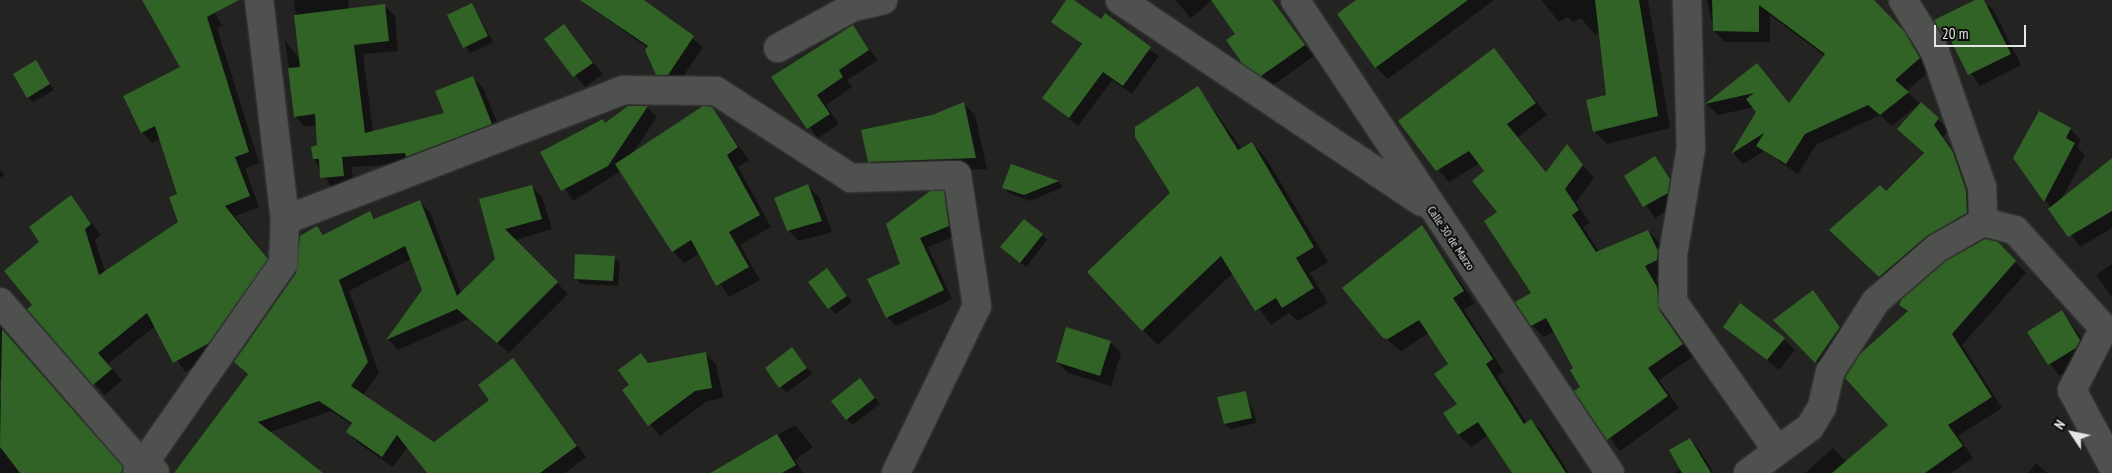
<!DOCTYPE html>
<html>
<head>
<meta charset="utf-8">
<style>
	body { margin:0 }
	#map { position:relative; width:2112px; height:473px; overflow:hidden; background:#232422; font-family:"PT Sans Narrow",sans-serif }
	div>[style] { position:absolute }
	.shadow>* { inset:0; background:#0007 }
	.building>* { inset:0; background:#316226 }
	.roads { filter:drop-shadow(0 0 1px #404240) drop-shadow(0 0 1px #404240) }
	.minor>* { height:28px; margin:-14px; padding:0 14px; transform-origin:14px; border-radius:14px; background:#4f514e }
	span { translate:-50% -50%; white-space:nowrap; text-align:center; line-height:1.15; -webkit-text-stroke:4px #0d0d0d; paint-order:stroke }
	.street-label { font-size:12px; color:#e5e6e5 }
	.north { position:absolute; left:2047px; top:408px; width:50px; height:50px; -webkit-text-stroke:4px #0d0d0d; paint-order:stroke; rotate:304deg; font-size:14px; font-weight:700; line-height:20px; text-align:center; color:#e5e6e5 }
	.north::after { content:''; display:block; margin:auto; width:18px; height:22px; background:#e5e6e5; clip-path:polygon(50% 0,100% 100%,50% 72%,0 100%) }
	.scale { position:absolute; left:1934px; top:25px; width:92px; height:22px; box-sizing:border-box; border:2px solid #e5e6e5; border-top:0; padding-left:6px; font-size:15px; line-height:18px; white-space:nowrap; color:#e5e6e5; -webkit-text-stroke:4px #0d0d0d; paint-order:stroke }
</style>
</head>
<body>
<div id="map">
	<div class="shadow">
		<i style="clip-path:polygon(144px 0,220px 0,211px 6px,222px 26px,217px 28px,259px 163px,245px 168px,259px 207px,235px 216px,277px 270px,219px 354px,185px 372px,155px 326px,108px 364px,122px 380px,105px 395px,40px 322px,50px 326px,41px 243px,71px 197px,101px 235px,95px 240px,105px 272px,180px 222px,179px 195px,160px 139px,152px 143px,142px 132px,182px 68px)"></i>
		<i style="clip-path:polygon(294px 0,348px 0,349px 10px,384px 5px,395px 16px,398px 51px,363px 54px,373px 132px,445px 114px,473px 78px,483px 88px,502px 134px,414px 163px,352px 167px,353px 186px,332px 188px,314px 159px,319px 146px,317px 125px,305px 127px,295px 116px,285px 40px,300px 60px)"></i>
		<i style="clip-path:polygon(580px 0,641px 0,703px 47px,678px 84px,668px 84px,658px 74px,648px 48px)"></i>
		<i style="clip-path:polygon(1068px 0,1159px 56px,1132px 94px,1112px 80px,1078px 126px,1044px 98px,1082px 45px,1053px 22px)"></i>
		<i style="clip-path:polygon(1175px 0,1267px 0,1314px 56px,1273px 85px,1243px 62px,1236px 34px,1212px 0,1191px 18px)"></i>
		<i style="clip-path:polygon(1358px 0,1494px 0,1388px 79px,1376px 67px)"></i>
		<i style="clip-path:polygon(1541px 0,1648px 0,1670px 128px,1607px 144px,1595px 132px,1587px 101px,1607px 96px,1600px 32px,1595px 35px,1581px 18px,1573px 22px,1568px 17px,1559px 22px)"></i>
		<i style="clip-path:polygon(1707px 0,1873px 0,1915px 44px,1931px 70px,1906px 91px,1949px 130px,1943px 137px,1963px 164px,1977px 224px,1891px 287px,1841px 240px,1925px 154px,1898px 129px,1919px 104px,1892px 126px,1880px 115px,1816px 145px,1798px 174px,1764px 151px,1743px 164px,1733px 153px,1758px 112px,1754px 107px,1718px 115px,1707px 104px,1757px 65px,1790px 104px,1825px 56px,1770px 15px,1770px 42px,1725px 42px,1714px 31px)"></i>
		<i style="clip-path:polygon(1978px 0,1993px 9px,2021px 65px,1980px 86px,1936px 21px)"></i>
		<i style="clip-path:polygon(472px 4px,493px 42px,470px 53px,449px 15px)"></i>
		<i style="clip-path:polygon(564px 26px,603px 74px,585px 87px,546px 39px)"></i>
		<i style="clip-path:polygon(852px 27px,878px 60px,847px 80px,852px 87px,826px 105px,839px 124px,818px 138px,773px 77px)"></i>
		<i style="clip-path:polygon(1494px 49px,1547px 115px,1518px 137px,1547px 172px,1567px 146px,1594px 178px,1576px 202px,1590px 223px,1583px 227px,1599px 252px,1648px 231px,1660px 243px,1669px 264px,1669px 272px,1656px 278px,1669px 300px,1672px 324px,1694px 356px,1659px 380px,1679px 408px,1620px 451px,1576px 391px,1582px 387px,1575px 368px,1555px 331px,1544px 337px,1532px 325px,1533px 294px,1485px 171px,1480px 163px,1449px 182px,1399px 121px)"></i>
		<i style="clip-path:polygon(35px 62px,54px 90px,33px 102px,28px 97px)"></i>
		<i style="clip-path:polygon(1198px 88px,1242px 149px,1252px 143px,1266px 158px,1328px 262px,1310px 273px,1328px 303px,1298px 321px,1289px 313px,1271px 325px,1233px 273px,1158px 345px,1143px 330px)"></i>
		<i style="clip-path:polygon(964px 104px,975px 115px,987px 169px,880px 172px,869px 161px,933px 116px)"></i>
		<i style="clip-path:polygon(647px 107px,657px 117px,632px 154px,711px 108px,749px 160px,738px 167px,771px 227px,740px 245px,760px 280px,729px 297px,700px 253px,684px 263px,673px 251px,621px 171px,573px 201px,542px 153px,603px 121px,606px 124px)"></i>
		<i style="clip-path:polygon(2070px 129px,2081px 140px,2077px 147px,2085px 155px,2061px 200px,2112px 160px,2112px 228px,2080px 247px,2014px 158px)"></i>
		<i style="clip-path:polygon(1655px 158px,1680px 191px,1678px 204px,1655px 218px,1626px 176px)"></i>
		<i style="clip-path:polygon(1012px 165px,1059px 182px,1063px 187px,1030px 201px,1009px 193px,1004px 187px)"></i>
		<i style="clip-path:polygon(0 169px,4px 175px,0 178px)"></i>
		<i style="clip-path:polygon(531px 186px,542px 197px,552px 229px,515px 240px,568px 294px,509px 353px,468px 319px,398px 350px,388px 339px,423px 290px,411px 259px,349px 291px,379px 373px,363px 395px,434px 444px,491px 400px,513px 360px,586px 457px,565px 473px,429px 473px,408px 446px,393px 467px,358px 443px,348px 432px,352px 425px,331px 411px,270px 432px,321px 473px,182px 473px,249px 375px,317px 227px,325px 236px,369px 212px,376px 219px,420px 202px,430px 212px,461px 293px,496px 259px,480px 200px)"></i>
		<i style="clip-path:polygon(808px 186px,819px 197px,832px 232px,799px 241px,788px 230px)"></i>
		<i style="clip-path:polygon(943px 192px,952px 201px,957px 235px,928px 247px,952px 299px,896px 326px,887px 317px,902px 264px)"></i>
		<i style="clip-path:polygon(1422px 227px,1475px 303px,1464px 310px,1504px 372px,1497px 376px,1527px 423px,1531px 421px,1543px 432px,1569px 473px,1513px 473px,1488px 435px,1471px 447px,1459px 435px,1459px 404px,1450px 364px,1429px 333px,1401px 351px,1384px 337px)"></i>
		<i style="clip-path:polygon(1042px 235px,1047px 240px,1026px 267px,1007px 253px)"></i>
		<i style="clip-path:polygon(1997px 243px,2026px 273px,1962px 345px,2002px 408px,1958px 436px,1973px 458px,1951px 473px,1805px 473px,1833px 448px,1847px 462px,1889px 425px,1908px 312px,1900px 305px)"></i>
		<i style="clip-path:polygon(614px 257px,620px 263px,618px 286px,581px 284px,575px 278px)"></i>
		<i style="clip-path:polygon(2112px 264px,2112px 297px,2096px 275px)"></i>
		<i style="clip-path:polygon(832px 276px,852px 302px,835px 314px,810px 282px)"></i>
		<i style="clip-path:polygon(1813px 291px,1850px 338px,1826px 372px,1774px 320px)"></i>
		<i style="clip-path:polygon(2062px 311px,2091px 351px,2087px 359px,2059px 376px,2029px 332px)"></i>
		<i style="clip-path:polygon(0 326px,128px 473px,0 473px,0 402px,12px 392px,0 378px)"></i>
		<i style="clip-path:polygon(1725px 327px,1784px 339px,1795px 350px,1779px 370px)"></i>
		<i style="clip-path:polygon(1110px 342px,1121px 353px,1111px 386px,1068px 373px,1057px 362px)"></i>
		<i style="clip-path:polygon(792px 349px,812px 374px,786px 393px,766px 368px)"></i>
		<i style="clip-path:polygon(705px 353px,716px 364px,723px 398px,707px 401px,660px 436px,623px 390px,630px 386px,641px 355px,650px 364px)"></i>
		<i style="clip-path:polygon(865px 385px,880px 404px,852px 425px,832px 401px)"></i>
		<i style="clip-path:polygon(1246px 392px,1257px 423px,1230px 429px,1225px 424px)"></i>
		<i style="clip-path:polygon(795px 425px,813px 447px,795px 460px,803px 473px,709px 473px)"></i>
		<i style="clip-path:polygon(1690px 439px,1698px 448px,1714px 473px,1674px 473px,1681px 469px)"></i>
		<i style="clip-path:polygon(2036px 463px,2047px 473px,2028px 473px)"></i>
	</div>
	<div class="building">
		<i style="clip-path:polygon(142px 0,239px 0,207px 17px,249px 152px,235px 157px,250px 196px,225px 206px,268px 259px,209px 343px,173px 363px,147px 313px,98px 353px,112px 369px,93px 385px,27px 309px,32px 305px,4px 271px,39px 242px,29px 227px,71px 195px,91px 224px,85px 229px,99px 275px,178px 222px,169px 197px,177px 194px,155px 126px,141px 133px,123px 96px,180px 67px)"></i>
		<i style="clip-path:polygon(580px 0,644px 0,694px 36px,668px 75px,656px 75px,645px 50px,648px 46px)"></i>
		<i style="clip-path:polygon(1066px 0,1074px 0,1101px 19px,1105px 13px,1151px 47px,1123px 86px,1103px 72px,1069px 118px,1042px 98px,1082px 44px,1051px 22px)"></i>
		<i style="clip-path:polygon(1211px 0,1272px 0,1305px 45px,1261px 76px,1242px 63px,1226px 40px,1235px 34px)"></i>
		<i style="clip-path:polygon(1356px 0,1468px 0,1375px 68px,1337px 14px)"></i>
		<i style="clip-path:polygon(1595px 0,1639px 0,1658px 116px,1593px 132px,1586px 100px,1606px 95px)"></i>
		<i style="clip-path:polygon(1712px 0,1874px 0,1904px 31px,1920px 58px,1895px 80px,1909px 92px,1880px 115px,1868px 105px,1805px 134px,1786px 164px,1756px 146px,1764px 133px,1731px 154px,1756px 112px,1746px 99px,1754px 93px,1705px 104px,1757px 63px,1789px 103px,1825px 54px,1759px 5px,1759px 32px,1713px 31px)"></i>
		<i style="clip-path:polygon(1975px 0,1984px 0,2011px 54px,1968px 75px,1948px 35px,1944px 37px,1934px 20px)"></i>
		<i style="clip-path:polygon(472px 3px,488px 36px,463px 48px,447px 15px)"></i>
		<i style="clip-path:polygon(385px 4px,389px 41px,354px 45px,365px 133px,444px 113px,435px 91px,473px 76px,492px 124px,406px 157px,405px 153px,342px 157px,344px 176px,320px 178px,319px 159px,313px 159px,311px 147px,317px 145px,315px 114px,294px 117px,288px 68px,300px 67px,294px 15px)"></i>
		<i style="clip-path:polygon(564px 24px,593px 63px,573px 77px,544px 39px)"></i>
		<i style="clip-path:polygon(853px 25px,869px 50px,839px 70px,843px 77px,817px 95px,830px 114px,807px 129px,771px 77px)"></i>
		<i style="clip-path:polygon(1494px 48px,1536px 103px,1507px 124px,1546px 172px,1567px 144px,1583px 165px,1565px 189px,1579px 210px,1572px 215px,1596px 252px,1648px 230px,1658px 251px,1657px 260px,1645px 266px,1657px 287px,1660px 311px,1683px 344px,1648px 368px,1668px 396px,1607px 440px,1574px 391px,1580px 387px,1570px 370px,1573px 368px,1546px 318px,1531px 326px,1515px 302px,1531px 293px,1484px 221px,1497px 212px,1472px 181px,1484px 171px,1469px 151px,1436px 171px,1398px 121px)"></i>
		<i style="clip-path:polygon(36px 60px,50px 84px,27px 98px,13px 74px)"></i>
		<i style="clip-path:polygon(1198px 86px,1238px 150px,1252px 142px,1314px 247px,1296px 258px,1314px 288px,1282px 308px,1276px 298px,1255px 311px,1221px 256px,1142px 331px,1087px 272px,1170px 193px,1135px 137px,1135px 127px)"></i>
		<i style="clip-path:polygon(964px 102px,976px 158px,868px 162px,861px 130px,932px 115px)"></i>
		<i style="clip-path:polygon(1921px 102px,1939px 118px,1934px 125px,1953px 152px,1966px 190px,1967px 213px,1927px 236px,1879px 277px,1829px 230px,1880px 185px,1886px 191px,1924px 153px,1897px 129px)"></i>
		<i style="clip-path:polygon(628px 106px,648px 106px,608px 166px,561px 191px,540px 152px,603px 119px,605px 123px)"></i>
		<i style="clip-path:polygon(703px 106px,712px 107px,738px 147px,727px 155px,760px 215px,729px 232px,749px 267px,716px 286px,691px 240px,672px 252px,615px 164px)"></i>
		<i style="clip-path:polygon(2039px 111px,2071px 128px,2066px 138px,2075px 143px,2044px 202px,2013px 158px)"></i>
		<i style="clip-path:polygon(1655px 156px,1670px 179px,1668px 193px,1643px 207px,1624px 176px)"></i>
		<i style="clip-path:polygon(2112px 158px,2112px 211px,2068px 237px,2048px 209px)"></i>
		<i style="clip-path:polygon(1011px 164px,1059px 181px,1024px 195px,1002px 188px)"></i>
		<i style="clip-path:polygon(808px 184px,822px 221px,787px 231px,774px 198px)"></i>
		<i style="clip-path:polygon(532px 185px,542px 219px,505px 229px,558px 282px,497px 343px,457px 309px,386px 340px,422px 290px,405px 246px,339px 280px,368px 362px,351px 386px,434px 442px,489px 400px,478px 385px,513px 358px,577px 446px,540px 473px,427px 473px,397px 435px,382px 457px,346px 432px,352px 423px,319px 401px,258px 422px,323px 473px,174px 473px,248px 374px,234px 362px,296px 273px,300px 236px,317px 226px,323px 235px,370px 211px,374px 219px,420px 200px,457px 296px,495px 259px,479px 199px)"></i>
		<i style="clip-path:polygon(930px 191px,944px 191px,949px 226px,920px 238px,944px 290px,886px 318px,867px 279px,900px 264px,886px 224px)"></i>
		<i style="clip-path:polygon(1024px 219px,1043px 234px,1020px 263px,1000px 247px)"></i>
		<i style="clip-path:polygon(1422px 225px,1464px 291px,1453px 298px,1493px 359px,1486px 364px,1524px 424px,1531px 419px,1566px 473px,1512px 473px,1478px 422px,1458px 435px,1443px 413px,1457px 404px,1434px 374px,1448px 364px,1419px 320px,1388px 339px,1383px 338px,1342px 288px)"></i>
		<i style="clip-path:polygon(1985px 239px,1998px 242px,2016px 261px,1952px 334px,1992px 397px,1948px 425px,1963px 446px,1925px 473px,1832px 473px,1888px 425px,1845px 378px,1860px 354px,1908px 311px,1899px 305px,1902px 299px,1946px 261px)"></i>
		<i style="clip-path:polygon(575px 254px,615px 256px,613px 281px,574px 279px)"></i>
		<i style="clip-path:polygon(827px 268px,847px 296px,828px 309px,808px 282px)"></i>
		<i style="clip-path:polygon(1813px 290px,1840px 327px,1815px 363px,1773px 320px)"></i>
		<i style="clip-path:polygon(1740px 303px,1785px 338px,1767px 360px,1723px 327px)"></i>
		<i style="clip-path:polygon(2062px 310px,2080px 340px,2076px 348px,2048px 365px,2027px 332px)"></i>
		<i style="clip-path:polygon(1066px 327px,1111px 341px,1100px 376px,1056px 362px)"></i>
		<i style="clip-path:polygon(2px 329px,123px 467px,121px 473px,20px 473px,0 447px)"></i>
		<i style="clip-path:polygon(792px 347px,807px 368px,779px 388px,765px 368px)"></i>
		<i style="clip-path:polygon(706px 352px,712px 388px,695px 391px,648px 426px,622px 390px,629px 385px,618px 370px,641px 353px,648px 363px)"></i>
		<i style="clip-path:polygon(860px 378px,875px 398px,846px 420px,831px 401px)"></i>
		<i style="clip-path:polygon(1246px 391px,1252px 418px,1224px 424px,1217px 397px)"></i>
		<i style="clip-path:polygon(777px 434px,796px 465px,782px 473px,710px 473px)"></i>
		<i style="clip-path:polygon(1690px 438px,1711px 473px,1682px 473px,1669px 450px)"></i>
	</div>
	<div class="roads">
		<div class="minor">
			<i style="left:1120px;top:0;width:363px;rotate:33.8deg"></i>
			<i style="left:1295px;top:0;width:568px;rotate:56.34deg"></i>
			<i style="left:1687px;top:0;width:148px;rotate:88.5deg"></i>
			<i style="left:1691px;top:148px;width:108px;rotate:99.6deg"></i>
			<i style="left:1673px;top:254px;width:48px;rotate:90deg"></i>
			<i style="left:1673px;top:302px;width:181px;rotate:54.9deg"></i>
			<i style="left:1903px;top:0;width:61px;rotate:58.4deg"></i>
			<i style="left:1935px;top:52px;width:143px;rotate:70.8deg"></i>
			<i style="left:1982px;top:187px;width:35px;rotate:88deg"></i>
			<i style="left:778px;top:48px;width:85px;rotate:-28.7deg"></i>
			<i style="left:853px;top:7px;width:31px;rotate:-13deg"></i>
			<i style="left:285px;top:220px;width:363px;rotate:-21deg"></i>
			<i style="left:624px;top:90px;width:92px;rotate:0.6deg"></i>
			<i style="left:716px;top:91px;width:161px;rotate:32.8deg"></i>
			<i style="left:851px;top:178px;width:106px;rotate:-1.6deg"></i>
			<i style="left:957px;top:175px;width:133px;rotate:81.3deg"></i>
			<i style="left:977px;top:306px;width:186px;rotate:115.9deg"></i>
			<i style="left:0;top:302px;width:215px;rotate:49deg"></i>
			<i style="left:141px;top:464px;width:16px;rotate:30deg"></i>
			<i style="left:137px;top:473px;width:255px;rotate:-55.1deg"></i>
			<i style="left:283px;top:264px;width:44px;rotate:-87.4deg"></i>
			<i style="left:285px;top:220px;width:222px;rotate:-96.7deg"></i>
			<i style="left:1748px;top:473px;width:77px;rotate:-36.6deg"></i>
			<i style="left:1810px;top:427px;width:23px;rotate:-59deg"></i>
			<i style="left:1822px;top:407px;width:36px;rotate:-77deg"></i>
			<i style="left:1830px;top:372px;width:85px;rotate:-57.1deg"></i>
			<i style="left:1876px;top:301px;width:81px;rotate:-41deg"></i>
			<i style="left:1937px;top:248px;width:53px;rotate:-29.5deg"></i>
			<i style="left:1983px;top:222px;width:33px;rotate:14deg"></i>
			<i style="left:2015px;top:230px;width:132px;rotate:47.8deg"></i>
			<i style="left:2104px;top:328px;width:70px;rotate:117.3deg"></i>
			<i style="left:2072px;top:390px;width:85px;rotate:61.9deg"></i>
		</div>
	</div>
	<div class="street-label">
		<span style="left:1451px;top:238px;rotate:56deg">Calle 30 de Marzo</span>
	</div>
	<div class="north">N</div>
	<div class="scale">20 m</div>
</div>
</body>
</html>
